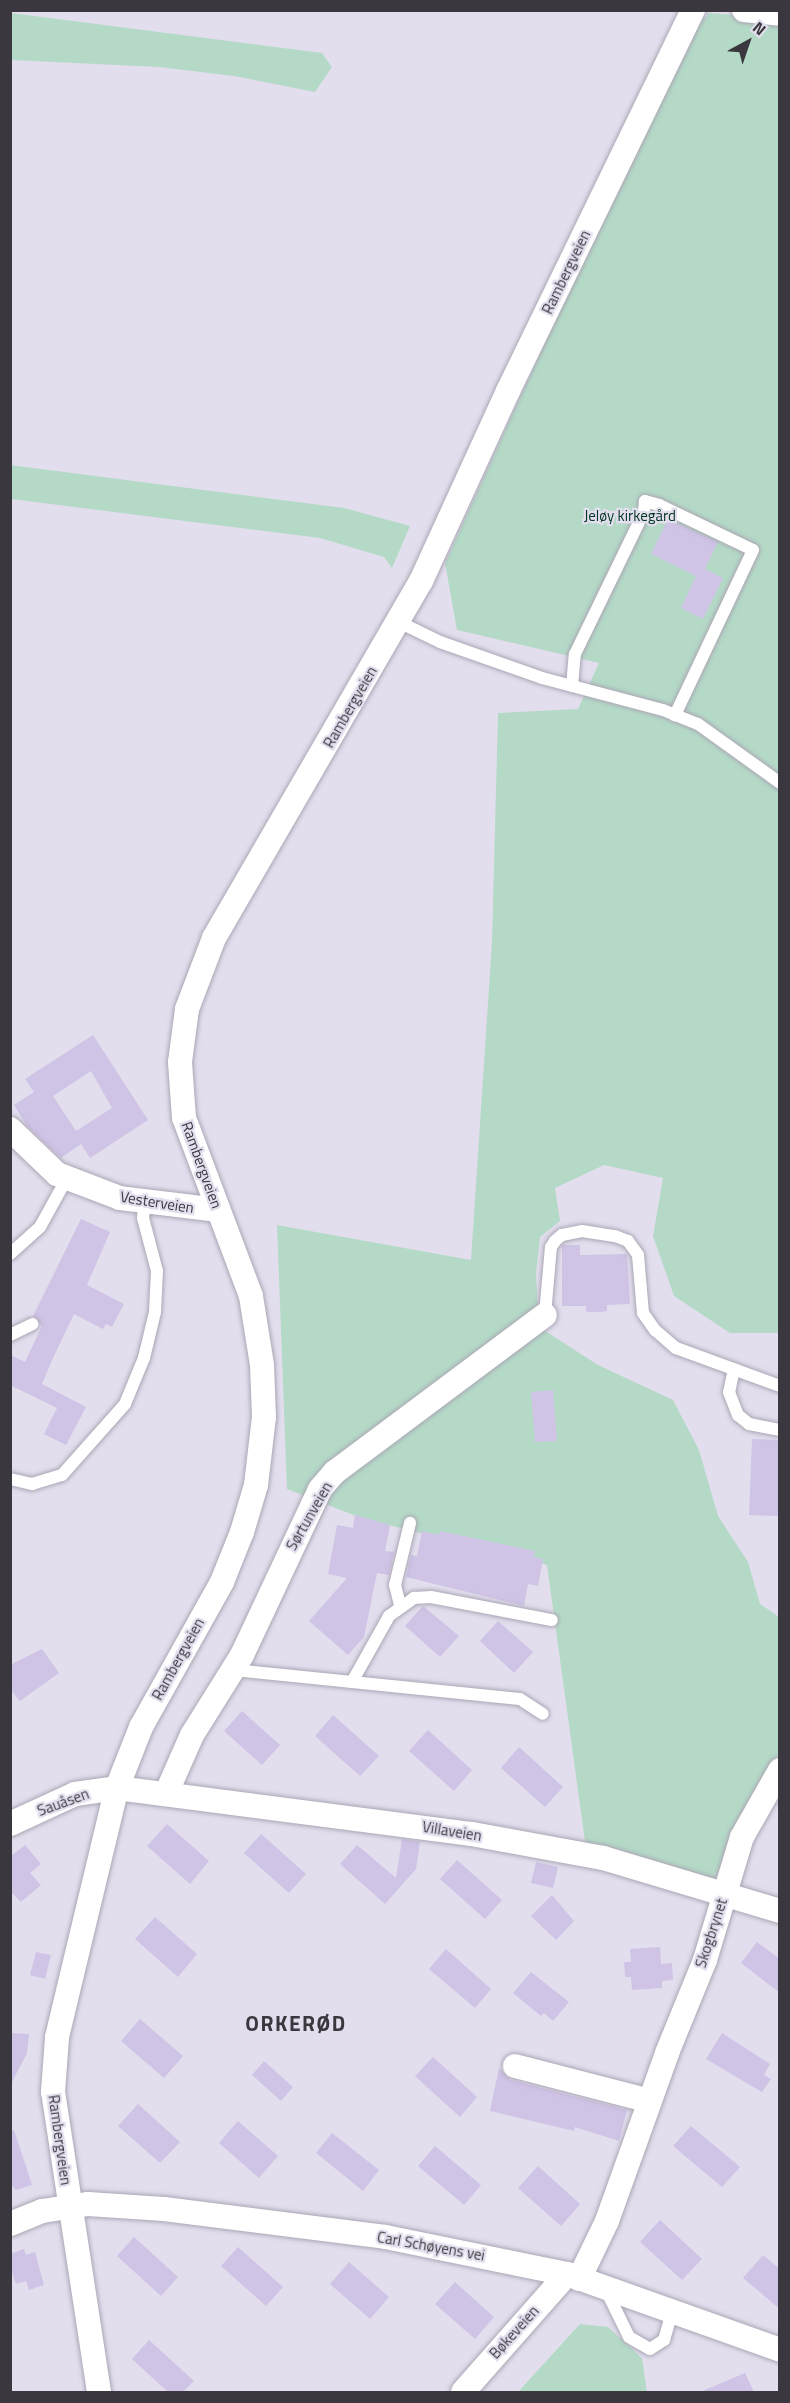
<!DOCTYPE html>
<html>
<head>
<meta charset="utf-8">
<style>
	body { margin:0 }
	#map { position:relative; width:790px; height:2403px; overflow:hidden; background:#e3deed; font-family:"Titillium Web",sans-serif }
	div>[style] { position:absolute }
	.green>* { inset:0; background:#b4dac7 }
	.building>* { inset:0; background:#cfc3e6 }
	.roads { filter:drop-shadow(0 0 2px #aba6b5) drop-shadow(0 0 2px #aba6b5) }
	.service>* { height:12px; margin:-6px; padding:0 6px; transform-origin:6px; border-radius:6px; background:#fff }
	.minor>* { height:24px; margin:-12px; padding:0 12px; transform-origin:12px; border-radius:12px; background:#fff }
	span { translate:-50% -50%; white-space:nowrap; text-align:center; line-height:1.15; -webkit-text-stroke:4.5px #e3deed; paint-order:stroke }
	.street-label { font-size:15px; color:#3a383e }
	.park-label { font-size:15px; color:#003523 }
	.district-label { font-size:21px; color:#3a383e; font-weight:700; letter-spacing:1.5px }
	.frame { position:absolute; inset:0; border:12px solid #3a383e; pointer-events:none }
	.north { position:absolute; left:718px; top:12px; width:60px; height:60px; -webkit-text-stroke:4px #e3deed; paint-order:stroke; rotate:40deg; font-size:16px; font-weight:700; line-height:24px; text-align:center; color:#3a383e }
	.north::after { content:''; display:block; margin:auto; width:21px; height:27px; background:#3a383e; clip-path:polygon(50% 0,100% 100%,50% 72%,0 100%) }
</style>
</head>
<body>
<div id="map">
	<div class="green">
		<i style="clip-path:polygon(11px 13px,322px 53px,332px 67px,315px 92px,234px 76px,159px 67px,11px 60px)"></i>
		<i style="clip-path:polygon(708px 13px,779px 18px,779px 1333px,730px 1333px,674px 1296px,653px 1236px,663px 1178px,604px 1165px,555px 1188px,560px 1221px,540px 1237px,536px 1274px,539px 1327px,598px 1365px,673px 1400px,699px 1450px,718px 1516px,748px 1562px,760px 1604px,779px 1617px,779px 1754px,711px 1886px,587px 1856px,547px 1565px,361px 1518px,287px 1489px,277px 1225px,471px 1260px,492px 942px,498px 713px,578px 709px,599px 663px,457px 630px,445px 563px,569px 289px,701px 17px,706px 18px)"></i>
		<i style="clip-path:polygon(10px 465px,344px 508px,410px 526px,392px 568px,384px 557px,320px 538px,11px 499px)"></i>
		<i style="clip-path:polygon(580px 2324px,608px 2327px,642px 2358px,647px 2392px,518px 2392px)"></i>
	</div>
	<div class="building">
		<i style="clip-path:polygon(668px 519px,718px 542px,705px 569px,723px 578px,703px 619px,681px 608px,696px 576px,651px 554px)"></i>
		<i style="clip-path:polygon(evenodd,93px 1035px,148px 1120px,90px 1158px,81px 1144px,61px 1158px,27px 1126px,14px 1105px,34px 1092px,25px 1079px,93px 1035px,91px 1071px,112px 1108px,76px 1131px,53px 1096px,91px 1071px)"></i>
		<i style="clip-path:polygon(81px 1219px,110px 1232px,87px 1285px,124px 1304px,112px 1327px,106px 1324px,103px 1329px,74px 1314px,53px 1358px,42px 1384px,86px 1407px,66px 1445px,44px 1434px,57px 1408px,10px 1385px,10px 1355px,25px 1362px,42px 1326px,33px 1316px)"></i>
		<i style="clip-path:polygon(562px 1245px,580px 1245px,580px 1255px,627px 1254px,630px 1304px,607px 1305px,607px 1311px,601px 1312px,586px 1312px,586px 1306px,562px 1306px)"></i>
		<i style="clip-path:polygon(553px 1390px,557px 1441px,535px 1442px,531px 1392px)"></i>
		<i style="clip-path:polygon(752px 1439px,780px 1440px,780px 1516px,749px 1515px)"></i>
		<i style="clip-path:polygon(355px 1515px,390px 1525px,385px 1551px,394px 1552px,389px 1575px,377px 1573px,364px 1637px,348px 1655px,309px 1621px,347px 1578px,328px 1574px,337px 1525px,353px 1528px)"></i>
		<i style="clip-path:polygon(422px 1531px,439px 1535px,440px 1531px,535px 1551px,534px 1557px,543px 1559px,538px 1586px,528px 1584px,524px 1606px,406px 1577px,411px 1555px,417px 1556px)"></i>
		<i style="clip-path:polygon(423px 1606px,459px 1636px,440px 1657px,405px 1626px)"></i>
		<i style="clip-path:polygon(498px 1621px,533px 1652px,514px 1673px,480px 1641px)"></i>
		<i style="clip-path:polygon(42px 1649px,59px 1673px,20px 1701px,10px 1689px,10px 1665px)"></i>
		<i style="clip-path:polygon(242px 1711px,280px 1745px,262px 1765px,224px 1731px)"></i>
		<i style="clip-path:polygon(333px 1715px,379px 1756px,360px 1776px,315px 1736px)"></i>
		<i style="clip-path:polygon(428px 1730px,472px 1770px,454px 1791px,409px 1751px)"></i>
		<i style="clip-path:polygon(519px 1747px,563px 1787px,545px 1807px,501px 1768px)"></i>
		<i style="clip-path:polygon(167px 1824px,209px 1861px,190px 1884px,147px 1846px)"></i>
		<i style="clip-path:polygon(261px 1834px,306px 1874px,289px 1893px,244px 1853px)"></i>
		<i style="clip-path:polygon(402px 1839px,420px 1842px,416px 1869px,385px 1904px,340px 1864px,357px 1845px,396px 1878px)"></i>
		<i style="clip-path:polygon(25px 1845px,41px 1864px,30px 1873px,41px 1885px,21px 1902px,10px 1891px,10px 1857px)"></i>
		<i style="clip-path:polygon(457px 1860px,502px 1900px,485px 1919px,440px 1879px)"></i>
		<i style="clip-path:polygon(536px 1862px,558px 1867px,553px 1888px,531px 1883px)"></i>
		<i style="clip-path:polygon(552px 1895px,574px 1921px,556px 1940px,531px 1916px)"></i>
		<i style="clip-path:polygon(155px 1917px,197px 1954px,178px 1977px,135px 1939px)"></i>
		<i style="clip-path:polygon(757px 1942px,780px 1959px,780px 1993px,741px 1963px)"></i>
		<i style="clip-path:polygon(660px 1947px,661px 1964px,672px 1963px,673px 1980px,662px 1981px,662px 1988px,632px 1990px,631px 1977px,625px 1977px,624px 1962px,631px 1962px,630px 1949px)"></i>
		<i style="clip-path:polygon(446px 1949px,491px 1989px,475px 2008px,429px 1969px)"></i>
		<i style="clip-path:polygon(36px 1952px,51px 1955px,45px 1979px,30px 1975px)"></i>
		<i style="clip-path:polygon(531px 1972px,569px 2002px,553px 2021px,544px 2013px,541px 2016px,513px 1993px)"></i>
		<i style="clip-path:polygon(140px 2019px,183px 2056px,164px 2078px,121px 2041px)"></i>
		<i style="clip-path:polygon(10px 2033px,29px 2034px,27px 2053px,10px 2086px)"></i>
		<i style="clip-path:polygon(722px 2033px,770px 2064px,764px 2075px,771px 2079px,762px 2092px,706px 2059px)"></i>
		<i style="clip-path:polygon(433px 2057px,477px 2097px,460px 2117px,415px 2076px)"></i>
		<i style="clip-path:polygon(264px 2061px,293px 2087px,281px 2101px,252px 2075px)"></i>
		<i style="clip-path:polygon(499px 2068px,511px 2080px,627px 2110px,619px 2141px,575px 2127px,574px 2131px,490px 2111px)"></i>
		<i style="clip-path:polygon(138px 2104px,180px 2142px,160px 2163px,118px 2126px)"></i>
		<i style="clip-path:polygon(238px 2121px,278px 2156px,259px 2178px,219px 2143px)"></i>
		<i style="clip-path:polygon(691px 2126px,740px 2167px,722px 2187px,673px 2146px)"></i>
		<i style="clip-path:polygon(14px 2130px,32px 2185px,16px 2190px,10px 2184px,10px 2131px)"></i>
		<i style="clip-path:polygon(332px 2133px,379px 2170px,363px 2191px,316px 2153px)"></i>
		<i style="clip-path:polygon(435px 2146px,481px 2185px,464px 2205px,418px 2166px)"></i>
		<i style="clip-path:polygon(538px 2166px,580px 2204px,561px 2226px,518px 2188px)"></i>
		<i style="clip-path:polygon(660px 2220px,702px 2259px,682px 2280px,640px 2242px)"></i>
		<i style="clip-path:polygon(134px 2237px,178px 2277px,161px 2296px,117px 2256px)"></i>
		<i style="clip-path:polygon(238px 2247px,283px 2287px,266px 2306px,221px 2266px)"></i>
		<i style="clip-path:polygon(24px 2249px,26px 2255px,35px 2252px,44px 2285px,29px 2290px,26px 2281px,16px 2284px,10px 2267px,10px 2254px)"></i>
		<i style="clip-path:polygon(763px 2255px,780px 2269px,780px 2309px,743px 2278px)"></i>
		<i style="clip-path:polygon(349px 2262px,389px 2297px,370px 2319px,330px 2284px)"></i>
		<i style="clip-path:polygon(455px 2282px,494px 2317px,475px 2339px,435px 2304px)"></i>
		<i style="clip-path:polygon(149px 2340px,194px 2381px,183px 2392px,168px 2392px,132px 2359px)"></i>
		<i style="clip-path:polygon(745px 2373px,754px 2392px,700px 2392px)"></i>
	</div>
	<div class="roads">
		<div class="service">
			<i style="left:399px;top:622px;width:46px;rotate:26deg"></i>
			<i style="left:440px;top:642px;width:108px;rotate:19.4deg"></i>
			<i style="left:542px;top:678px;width:125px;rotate:14.8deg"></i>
			<i style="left:663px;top:710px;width:38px;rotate:22deg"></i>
			<i style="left:698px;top:724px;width:101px;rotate:35.7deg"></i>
			<i style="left:572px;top:686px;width:32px;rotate:-85deg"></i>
			<i style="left:575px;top:654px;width:158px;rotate:-64.1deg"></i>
			<i style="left:644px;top:512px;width:11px;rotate:-85deg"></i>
			<i style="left:645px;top:501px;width:15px;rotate:16deg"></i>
			<i style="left:659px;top:505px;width:104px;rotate:25.6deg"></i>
			<i style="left:753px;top:550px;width:183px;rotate:115.3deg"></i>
			<i style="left:10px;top:1254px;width:40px;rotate:-42deg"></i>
			<i style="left:40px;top:1227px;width:56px;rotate:-61.1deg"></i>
			<i style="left:545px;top:1315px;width:68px;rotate:-85deg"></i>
			<i style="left:551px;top:1247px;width:7px;rotate:-56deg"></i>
			<i style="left:555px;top:1241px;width:9px;rotate:-41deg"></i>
			<i style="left:562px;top:1235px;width:20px;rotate:-11deg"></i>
			<i style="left:582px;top:1231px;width:33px;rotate:9deg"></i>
			<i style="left:615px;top:1236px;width:14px;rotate:21deg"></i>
			<i style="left:628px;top:1241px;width:17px;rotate:54deg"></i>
			<i style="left:638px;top:1255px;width:58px;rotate:85.1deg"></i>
			<i style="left:643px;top:1313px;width:21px;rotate:55deg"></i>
			<i style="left:655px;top:1330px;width:28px;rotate:41deg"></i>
			<i style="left:676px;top:1348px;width:111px;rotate:20.1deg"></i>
			<i style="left:10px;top:1335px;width:25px;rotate:-26deg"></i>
			<i style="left:734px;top:1369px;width:24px;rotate:102deg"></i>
			<i style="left:729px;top:1392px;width:25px;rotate:69deg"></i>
			<i style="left:738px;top:1415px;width:14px;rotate:39deg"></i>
			<i style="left:749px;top:1424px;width:32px;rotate:11deg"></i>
			<i style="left:10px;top:1479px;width:23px;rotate:13deg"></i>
			<i style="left:32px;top:1484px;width:31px;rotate:-17deg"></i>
			<i style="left:62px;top:1475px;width:95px;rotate:-48.4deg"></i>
			<i style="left:125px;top:1404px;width:50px;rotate:-67.6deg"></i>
			<i style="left:144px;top:1358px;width:47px;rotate:-76.6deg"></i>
			<i style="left:155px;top:1312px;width:41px;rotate:-87.2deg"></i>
			<i style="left:157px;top:1271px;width:55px;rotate:-104.8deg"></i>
			<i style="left:143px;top:1218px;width:18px;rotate:-84deg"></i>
			<i style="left:400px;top:1605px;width:21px;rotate:-104deg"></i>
			<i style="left:395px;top:1585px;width:64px;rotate:-76.4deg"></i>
			<i style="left:234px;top:1670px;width:287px;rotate:5.8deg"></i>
			<i style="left:520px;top:1699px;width:27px;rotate:33deg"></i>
			<i style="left:352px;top:1682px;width:76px;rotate:-60.7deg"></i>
			<i style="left:389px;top:1616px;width:31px;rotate:-36deg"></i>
			<i style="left:414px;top:1598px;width:17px;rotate:-3deg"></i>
			<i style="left:431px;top:1597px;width:123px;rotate:10.8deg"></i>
			<i style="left:606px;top:2290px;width:52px;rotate:63.9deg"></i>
			<i style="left:629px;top:2337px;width:24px;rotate:30deg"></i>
			<i style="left:650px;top:2349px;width:17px;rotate:-33deg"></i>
			<i style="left:664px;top:2340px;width:29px;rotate:-74deg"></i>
		</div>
		<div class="minor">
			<i style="left:744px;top:10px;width:36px;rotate:6deg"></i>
			<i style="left:10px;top:1129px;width:65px;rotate:43.8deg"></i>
			<i style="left:57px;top:1174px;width:67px;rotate:20.9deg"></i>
			<i style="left:120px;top:1198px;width:99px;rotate:7deg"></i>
			<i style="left:166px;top:1794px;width:64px;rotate:-66.2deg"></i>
			<i style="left:192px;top:1735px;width:94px;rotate:-58deg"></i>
			<i style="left:242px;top:1655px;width:183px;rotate:-64.8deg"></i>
			<i style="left:320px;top:1489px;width:23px;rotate:-49deg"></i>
			<i style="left:335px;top:1472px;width:262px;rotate:-36.8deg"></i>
			<i style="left:10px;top:1824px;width:72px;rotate:-24.8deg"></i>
			<i style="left:75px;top:1794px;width:42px;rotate:-8.1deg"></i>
			<i style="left:117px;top:1788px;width:358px;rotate:7.4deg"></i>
			<i style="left:472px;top:1834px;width:133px;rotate:10.4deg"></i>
			<i style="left:603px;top:1858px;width:185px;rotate:16.7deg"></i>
			<i style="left:515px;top:2066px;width:139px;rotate:14.5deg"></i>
			<i style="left:10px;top:2224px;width:35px;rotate:-22deg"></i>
			<i style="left:42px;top:2211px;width:47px;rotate:-8.7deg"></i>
			<i style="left:88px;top:2204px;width:76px;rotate:3.8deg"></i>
			<i style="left:164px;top:2209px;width:223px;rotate:7.2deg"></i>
			<i style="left:385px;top:2237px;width:186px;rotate:11.5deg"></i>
			<i style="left:567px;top:2274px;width:226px;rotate:19.6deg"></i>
			<i style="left:579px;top:2279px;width:64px;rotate:-64.2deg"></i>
			<i style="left:607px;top:2221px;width:178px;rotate:-70.3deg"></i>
			<i style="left:667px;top:2053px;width:100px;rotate:-67.8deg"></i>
			<i style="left:705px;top:1960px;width:128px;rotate:-73.3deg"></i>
			<i style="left:742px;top:1837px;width:77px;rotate:-60.4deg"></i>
			<i style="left:99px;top:2392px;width:304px;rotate:-98.7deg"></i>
			<i style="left:53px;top:2092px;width:55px;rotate:-85.8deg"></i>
			<i style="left:57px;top:2037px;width:256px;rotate:-76.5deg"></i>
			<i style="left:117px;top:1788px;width:66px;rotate:-68.5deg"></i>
			<i style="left:141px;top:1727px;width:166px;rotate:-60.8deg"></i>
			<i style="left:222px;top:1582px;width:54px;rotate:-68.2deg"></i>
			<i style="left:242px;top:1532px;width:49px;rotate:-73.4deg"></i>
			<i style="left:256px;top:1485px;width:68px;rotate:-83.3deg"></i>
			<i style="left:264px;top:1417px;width:52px;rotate:-92.2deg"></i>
			<i style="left:262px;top:1365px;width:70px;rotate:-99.1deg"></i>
			<i style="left:251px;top:1296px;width:190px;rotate:-110.6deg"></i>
			<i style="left:184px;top:1118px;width:56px;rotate:-94.1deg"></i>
			<i style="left:180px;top:1062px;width:53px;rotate:-82.5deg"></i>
			<i style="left:187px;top:1009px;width:76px;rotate:-69.2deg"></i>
			<i style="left:214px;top:938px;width:413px;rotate:-59.9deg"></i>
			<i style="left:421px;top:581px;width:209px;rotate:-65.4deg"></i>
			<i style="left:508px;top:391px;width:424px;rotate:-64.1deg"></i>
			<i style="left:463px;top:2392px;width:157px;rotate:-48.6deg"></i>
		</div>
	</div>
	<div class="street-label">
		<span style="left:566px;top:272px;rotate:-64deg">Rambergveien</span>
		<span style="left:350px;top:707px;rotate:-60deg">Rambergveien</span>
		<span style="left:202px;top:1165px;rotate:70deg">Rambergveien</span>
		<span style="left:157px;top:1202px;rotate:9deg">Vesterveien</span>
		<span style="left:309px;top:1516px;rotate:-60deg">Sørtunveien</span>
		<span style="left:178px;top:1659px;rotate:-61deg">Rambergveien</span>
		<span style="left:63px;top:1802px;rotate:-20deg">Sauåsen</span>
		<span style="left:452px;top:1831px;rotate:9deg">Villaveien</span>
		<span style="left:711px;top:1933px;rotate:-72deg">Skogbrynet</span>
		<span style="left:60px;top:2140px;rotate:82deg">Rambergveien</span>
		<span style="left:431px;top:2246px;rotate:10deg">Carl Schøyens vei</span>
		<span style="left:514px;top:2332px;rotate:-48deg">Bøkeveien</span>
	</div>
	<div class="park-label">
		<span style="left:630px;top:516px">Jeløy kirkegård</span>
	</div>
	<div class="district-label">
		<span style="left:296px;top:2023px">ORKERØD</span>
	</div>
	<div class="frame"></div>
	<div class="north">N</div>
</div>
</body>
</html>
